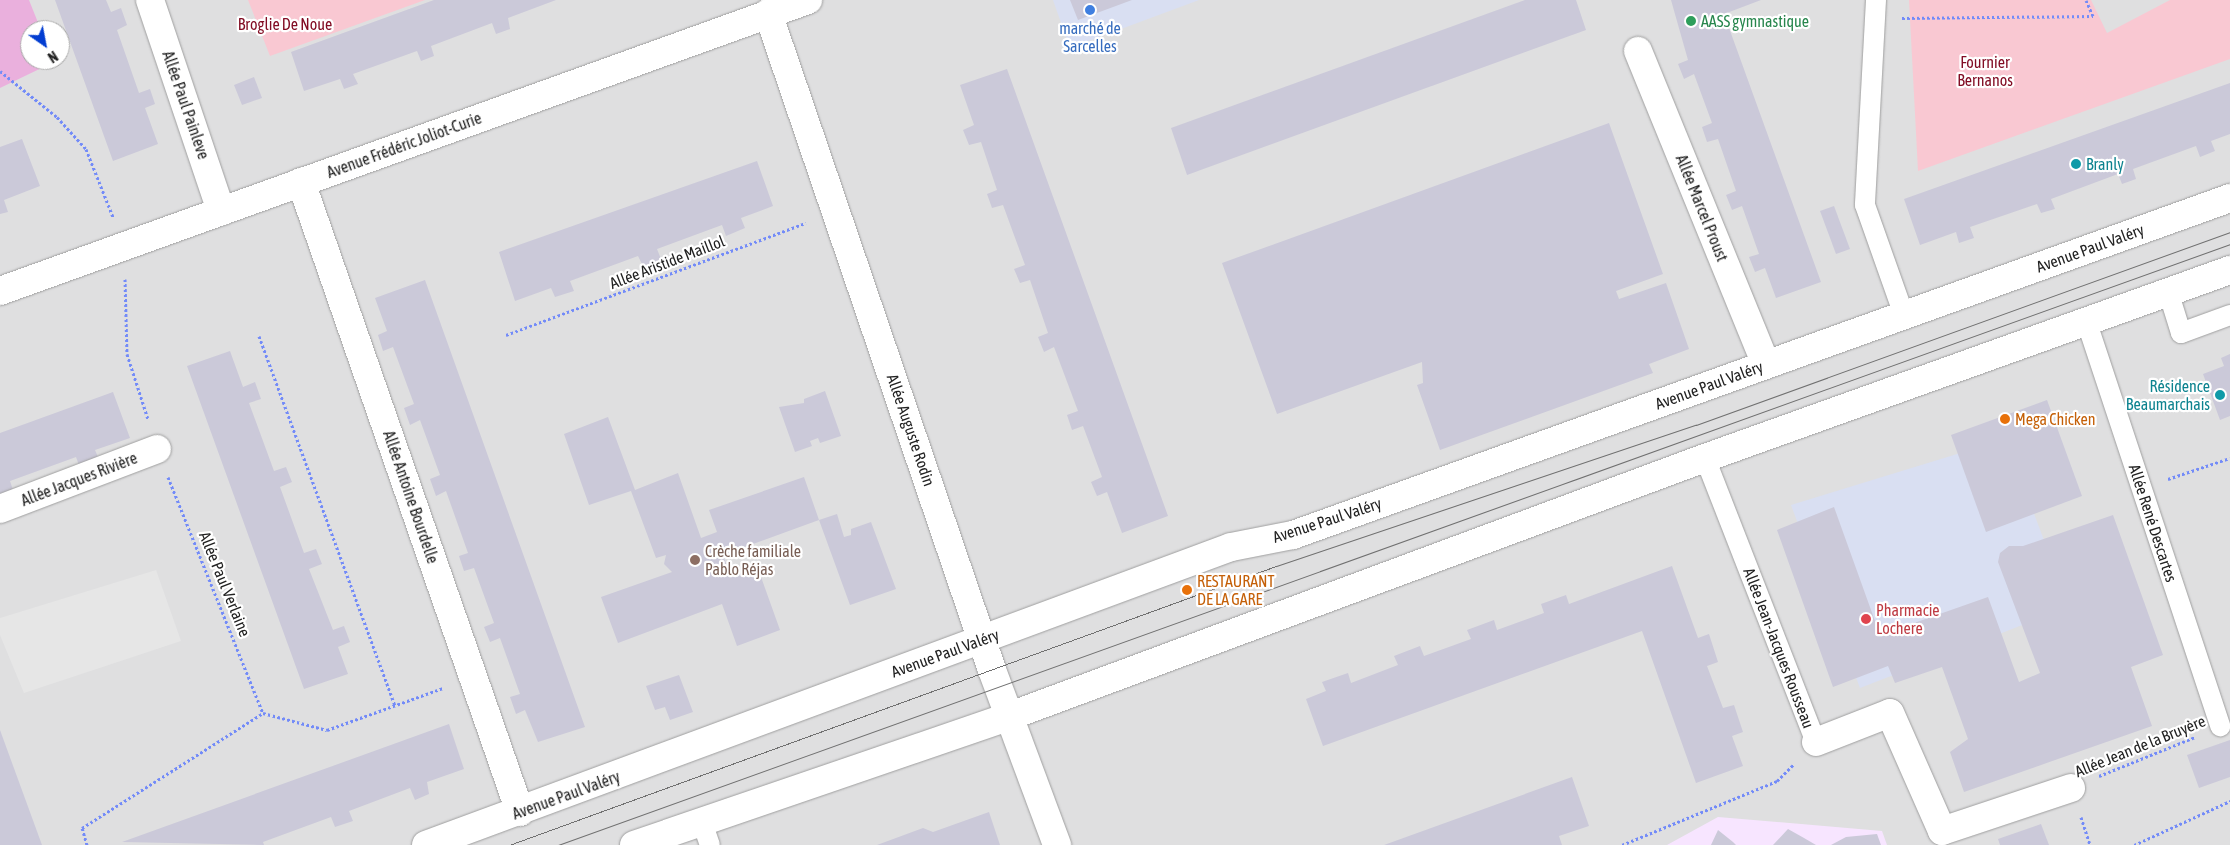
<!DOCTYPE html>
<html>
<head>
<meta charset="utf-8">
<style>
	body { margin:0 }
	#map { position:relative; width:2230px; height:845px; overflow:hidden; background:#ece9f2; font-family:"Asap Condensed",sans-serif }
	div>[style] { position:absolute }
	.residential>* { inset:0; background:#dfdfe0 }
	.commercial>* { inset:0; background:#d9dff2 }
	.education>* { inset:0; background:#f7e5ff }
	.grass>* { inset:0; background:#eab0dd }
	.park>* { inset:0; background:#f9c8d2 }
	.parking>* { inset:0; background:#e6e6e6 }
	.building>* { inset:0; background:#cbc9d9 }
	.path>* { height:3px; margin-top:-1.5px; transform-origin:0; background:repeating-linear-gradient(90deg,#738bf8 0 2.5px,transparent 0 5px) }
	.roads { filter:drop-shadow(0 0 1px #9f9f9f) drop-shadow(0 0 1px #9f9f9f) }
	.lane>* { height:20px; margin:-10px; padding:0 10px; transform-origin:10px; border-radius:10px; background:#fff }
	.street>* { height:28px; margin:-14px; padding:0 14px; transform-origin:14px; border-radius:14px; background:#fff }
	.tram>* { height:1px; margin:-0.5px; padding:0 0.5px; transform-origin:0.5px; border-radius:0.5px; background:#707070 }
	.dots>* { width:14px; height:14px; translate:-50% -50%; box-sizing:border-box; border:2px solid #fff; border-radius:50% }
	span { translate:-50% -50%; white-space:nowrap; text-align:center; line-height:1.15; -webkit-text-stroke:4.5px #fff; paint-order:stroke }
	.leisure-label { font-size:16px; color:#27864d }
	.left { translate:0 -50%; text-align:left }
	.park-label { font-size:16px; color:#820d24 }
	.shop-label { font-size:16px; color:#366cbe }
	.street-label { font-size:16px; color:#222 }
	.culture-label { font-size:16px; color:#0d838f }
	.right { translate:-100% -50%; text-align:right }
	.food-label { font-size:16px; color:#c56008 }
	.education-label { font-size:16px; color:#785e54 }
	.health-label { font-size:16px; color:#be3a42 }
	.north { position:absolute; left:20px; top:20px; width:50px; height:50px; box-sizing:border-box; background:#fff; border:1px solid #a7a7a7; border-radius:50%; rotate:147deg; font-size:14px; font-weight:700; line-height:20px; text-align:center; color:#222 }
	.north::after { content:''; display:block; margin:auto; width:18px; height:22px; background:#023dd1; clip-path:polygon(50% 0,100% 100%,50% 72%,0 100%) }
</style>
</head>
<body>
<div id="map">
	<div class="residential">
		<i style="clip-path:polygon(evenodd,0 0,2230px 0,2230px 845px,0 845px,0 0,30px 30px,60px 30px,60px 60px,30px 60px,30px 30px)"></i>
	</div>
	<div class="commercial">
		<i style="clip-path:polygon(1053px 0,1199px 0,1070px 48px)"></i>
		<i style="clip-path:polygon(2006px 439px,2069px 607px,1860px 688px,1791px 505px)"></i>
	</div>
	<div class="education">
		<i style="clip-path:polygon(1718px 817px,1882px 831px,1887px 845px,1667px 845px)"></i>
	</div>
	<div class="grass">
		<i style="clip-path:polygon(0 0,29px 0,41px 30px,30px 30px,30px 60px,54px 62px,0 88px)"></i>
	</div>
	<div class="park">
		<i style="clip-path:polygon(248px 0,425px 0,270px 56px)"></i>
		<i style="clip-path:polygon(1909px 0,2091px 0,2107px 33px,2170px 0,2230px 0,2230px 59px,1918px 171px)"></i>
	</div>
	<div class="parking">
		<i style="clip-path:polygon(156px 570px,181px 641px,24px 693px,0 635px,0 618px)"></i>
	</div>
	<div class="building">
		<i style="clip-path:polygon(55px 0,106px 0,111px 12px,121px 8px,127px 25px,117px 30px,139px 93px,150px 89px,155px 104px,145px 108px,158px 144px,113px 161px)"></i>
		<i style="clip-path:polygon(434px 0,556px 0,508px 18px,510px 29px,496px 34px,492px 23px,431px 46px,434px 56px,421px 61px,417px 51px,353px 74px,358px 84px,344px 89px,340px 79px,304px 91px,291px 52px)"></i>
		<i style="clip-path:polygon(1070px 0,1132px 0,1078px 20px)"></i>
		<i style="clip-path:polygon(1525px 0,1576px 0,1586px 30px,1187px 175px,1171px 128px)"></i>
		<i style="clip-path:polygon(1671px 0,1761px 0,1724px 14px,1821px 282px,1776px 298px,1765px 268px,1755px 272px,1749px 257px,1759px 254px,1742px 206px,1732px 210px,1726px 195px,1736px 191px,1718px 139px,1707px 142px,1702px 127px,1712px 123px,1694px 74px,1684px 79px,1678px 64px,1688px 60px)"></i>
		<i style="clip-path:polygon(1007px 69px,1168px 516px,1122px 533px,1107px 492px,1097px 496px,1091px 482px,1102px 477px,1083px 426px,1072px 430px,1067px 415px,1078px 411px,1054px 347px,1044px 352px,1038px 337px,1048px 333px,1030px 280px,1020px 283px,1014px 269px,1025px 265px,1003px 205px,992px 208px,987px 194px,997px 190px,981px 142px,969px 145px,963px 130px,974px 125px,960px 85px)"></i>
		<i style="clip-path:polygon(254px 77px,262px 98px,242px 105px,234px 85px)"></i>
		<i style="clip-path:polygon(2230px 83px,2230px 134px,2211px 141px,2215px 151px,2200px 157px,2196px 146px,2133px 169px,2136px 179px,2122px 184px,2118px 174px,2051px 199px,2055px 209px,2041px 213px,2037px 204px,1970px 227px,1974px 238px,1959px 243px,1956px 232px,1920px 245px,1904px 199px)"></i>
		<i style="clip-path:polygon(1609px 123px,1663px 274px,1616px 291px,1619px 299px,1666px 283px,1689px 349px,1649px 364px,1653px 373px,1440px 450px,1417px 385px,1423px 383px,1422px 362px,1277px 414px,1222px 263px)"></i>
		<i style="clip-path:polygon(22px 139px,40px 186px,4px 200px,8px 212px,0 214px,0 147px)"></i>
		<i style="clip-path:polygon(757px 161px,773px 206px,741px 218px,745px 228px,726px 236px,722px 225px,657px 249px,661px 259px,643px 266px,638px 256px,570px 281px,574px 291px,555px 297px,551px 288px,515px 301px,499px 252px)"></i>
		<i style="clip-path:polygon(1834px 206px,1850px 249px,1836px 254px,1820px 211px)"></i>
		<i style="clip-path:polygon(425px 280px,585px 727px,538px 742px,525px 710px,516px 714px,510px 697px,520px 694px,500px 638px,490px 642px,484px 627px,494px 623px,474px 568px,464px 571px,459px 556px,468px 553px,446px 491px,436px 496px,430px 479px,440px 475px,420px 420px,410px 425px,404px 408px,414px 404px,393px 347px,383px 351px,378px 335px,387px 331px,375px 298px)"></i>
		<i style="clip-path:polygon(230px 351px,243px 387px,255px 382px,261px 399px,249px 403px,274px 471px,286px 467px,292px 482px,280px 487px,304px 553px,316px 549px,322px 564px,309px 569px,333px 630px,344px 626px,350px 642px,338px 647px,348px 674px,304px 689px,187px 366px)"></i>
		<i style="clip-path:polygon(2230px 354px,2230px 416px,2220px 420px,2203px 374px,2224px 366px,2221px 358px)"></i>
		<i style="clip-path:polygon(825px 391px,841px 436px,820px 443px,818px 438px,810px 441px,812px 446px,795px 452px,779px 407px,804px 403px,804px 399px)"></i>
		<i style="clip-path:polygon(113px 392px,130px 438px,95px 450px,100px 462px,80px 468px,76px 457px,10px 481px,14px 493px,0 498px,0 433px)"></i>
		<i style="clip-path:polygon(2047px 400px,2082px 496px,1986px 532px,1951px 435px)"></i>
		<i style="clip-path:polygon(608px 417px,635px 490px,678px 473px,701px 538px,717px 532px,709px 510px,804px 477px,819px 520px,837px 514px,844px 537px,851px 535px,851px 529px,871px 522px,896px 589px,850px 605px,819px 520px,723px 555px,729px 571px,756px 563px,780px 630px,737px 646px,722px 604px,618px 643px,601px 597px,672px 572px,664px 564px,666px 555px,656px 558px,631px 491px,589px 505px,564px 434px)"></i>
		<i style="clip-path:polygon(1834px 507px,1880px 635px,1988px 597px,2019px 682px,2040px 673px,1998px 562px,2000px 553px,2009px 546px,2023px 546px,2113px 515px,2163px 655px,2131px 667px,2152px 726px,1964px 792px,1950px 752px,1968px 739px,1942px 667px,1895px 683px,1888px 666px,1833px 687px,1777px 530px)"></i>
		<i style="clip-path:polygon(1672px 566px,1698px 638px,1709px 634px,1718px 662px,1707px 666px,1723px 708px,1734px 705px,1743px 732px,1732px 736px,1743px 766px,1696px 783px,1642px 631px,1323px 746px,1306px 699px,1326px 691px,1322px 682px,1348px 673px,1351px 683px,1398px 665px,1394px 656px,1420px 646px,1424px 656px,1471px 639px,1467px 630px,1494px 620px,1497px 630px,1544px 613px,1541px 604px,1566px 595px,1569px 604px)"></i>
		<i style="clip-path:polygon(679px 675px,693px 712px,670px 720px,665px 707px,655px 710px,646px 686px)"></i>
		<i style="clip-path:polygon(449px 724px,464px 769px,427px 782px,429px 794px,415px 800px,410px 788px,349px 811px,353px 821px,335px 827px,331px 817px,263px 842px,264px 845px,122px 842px)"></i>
		<i style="clip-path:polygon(0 730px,42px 845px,0 845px)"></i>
		<i style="clip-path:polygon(2230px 740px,2230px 777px,2199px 788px,2187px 755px)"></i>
		<i style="clip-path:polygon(1572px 777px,1589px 826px,1559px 836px,1562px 845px,1384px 845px)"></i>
		<i style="clip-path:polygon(989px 812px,1000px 845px,877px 845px,923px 828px,933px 832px)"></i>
		<i style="clip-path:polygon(2041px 824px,2049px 845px,2000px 845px,1998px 839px)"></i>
		<i style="clip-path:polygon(1788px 829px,1804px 838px,1816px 845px,1773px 845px)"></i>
		<i style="clip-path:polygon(1718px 830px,1733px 842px,1736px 845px,1711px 845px)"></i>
		<i style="clip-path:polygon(1877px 834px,1881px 845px,1831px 845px,1846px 837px)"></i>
	</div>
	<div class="path">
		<i style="left:1902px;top:18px;width:191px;rotate:-0.6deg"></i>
		<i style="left:2093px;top:16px;width:17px;rotate:-114deg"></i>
		<i style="left:0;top:71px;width:73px;rotate:38.9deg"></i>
		<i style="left:57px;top:117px;width:43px;rotate:47.8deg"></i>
		<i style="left:86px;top:149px;width:73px;rotate:68.3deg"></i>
		<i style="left:125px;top:279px;width:75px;rotate:88.5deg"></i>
		<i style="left:127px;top:354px;width:68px;rotate:72.1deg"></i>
		<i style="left:506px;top:335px;width:320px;rotate:-20.5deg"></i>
		<i style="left:259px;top:336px;width:394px;rotate:69.8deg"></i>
		<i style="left:168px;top:477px;width:254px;rotate:68.1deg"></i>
		<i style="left:263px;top:713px;width:66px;rotate:14.9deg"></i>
		<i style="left:327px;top:730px;width:123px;rotate:-19.9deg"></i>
		<i style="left:2168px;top:479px;width:65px;rotate:-18.7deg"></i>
		<i style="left:2099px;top:776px;width:104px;rotate:-22.1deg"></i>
		<i style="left:2081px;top:817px;width:29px;rotate:72deg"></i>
		<i style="left:87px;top:845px;width:18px;rotate:-106deg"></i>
		<i style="left:82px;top:828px;width:214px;rotate:-32.4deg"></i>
		<i style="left:1622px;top:845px;width:168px;rotate:-22.4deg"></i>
		<i style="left:1777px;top:781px;width:24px;rotate:-45deg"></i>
		<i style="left:2134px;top:845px;width:106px;rotate:-24.6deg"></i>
	</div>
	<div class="roads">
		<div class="lane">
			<i style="left:1876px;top:0;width:205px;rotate:93.1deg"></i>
			<i style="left:1865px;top:205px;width:117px;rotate:70.5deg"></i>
			<i style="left:2168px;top:291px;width:44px;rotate:72.8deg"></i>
			<i style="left:2181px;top:333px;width:52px;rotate:-20.2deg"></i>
			<i style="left:2086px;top:320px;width:428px;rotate:71.7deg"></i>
			<i style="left:1705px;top:458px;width:305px;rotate:68.7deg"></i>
			<i style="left:702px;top:822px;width:24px;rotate:71deg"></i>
		</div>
		<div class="street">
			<i style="left:150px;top:0;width:223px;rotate:71.4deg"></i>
			<i style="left:768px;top:13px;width:694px;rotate:71.17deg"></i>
			<i style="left:992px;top:670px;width:187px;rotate:69.6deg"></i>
			<i style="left:1638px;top:51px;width:338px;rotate:67.8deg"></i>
			<i style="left:301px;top:182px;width:667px;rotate:70.83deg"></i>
			<i style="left:0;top:291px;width:859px;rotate:-19.81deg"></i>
			<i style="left:0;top:509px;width:168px;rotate:-20.9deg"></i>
			<i style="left:1816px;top:742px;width:79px;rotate:-21.4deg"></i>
			<i style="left:1890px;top:713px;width:129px;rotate:66.2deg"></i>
			<i style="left:1942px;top:831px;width:136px;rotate:-18.4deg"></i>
			<i style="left:426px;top:845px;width:858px;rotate:-20.31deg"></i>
			<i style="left:1231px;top:547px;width:63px;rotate:-11deg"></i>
			<i style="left:1293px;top:535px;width:996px;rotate:-19.78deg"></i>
			<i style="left:634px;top:845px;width:398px;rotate:-18.9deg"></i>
			<i style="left:1010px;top:716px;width:741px;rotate:-20.37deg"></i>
			<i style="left:1705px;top:458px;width:558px;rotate:-19.7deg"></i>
		</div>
	</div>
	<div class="tram">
		<i style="left:509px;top:845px;width:816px;rotate:-19.99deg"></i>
		<i style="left:1276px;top:566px;width:443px;rotate:-18.6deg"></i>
		<i style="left:1696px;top:425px;width:568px;rotate:-19.87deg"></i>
		<i style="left:558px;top:845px;width:1777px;rotate:-19.77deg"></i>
	</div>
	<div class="dots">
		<i style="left:1090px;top:10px;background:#3f7fe0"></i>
		<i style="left:1691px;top:21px;background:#2e9e5b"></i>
		<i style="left:2076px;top:164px;background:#0f9aa8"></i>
		<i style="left:2220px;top:395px;background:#0f9aa8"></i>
		<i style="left:2005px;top:419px;background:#e8710a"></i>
		<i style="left:695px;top:560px;background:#8d6e63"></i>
		<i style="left:1187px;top:590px;background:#e8710a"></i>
		<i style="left:1866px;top:619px;background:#e0444e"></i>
	</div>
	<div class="leisure-label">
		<span class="left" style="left:1701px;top:21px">AASS gymnastique</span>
	</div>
	<div class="park-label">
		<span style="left:285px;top:24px">Broglie De Noue</span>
		<span style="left:1985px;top:71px">Fournier<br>Bernanos</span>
	</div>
	<div class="shop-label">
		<span style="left:1090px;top:37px">marché de<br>Sarcelles</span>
	</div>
	<div class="street-label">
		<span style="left:186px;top:105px;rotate:71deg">Allée Paul Painleve</span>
		<span style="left:404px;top:145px;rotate:-20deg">Avenue Frédéric Joliot-Curie</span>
		<span style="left:1702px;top:208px;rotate:68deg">Allée Marcel Proust</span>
		<span style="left:2090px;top:248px;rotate:-20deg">Avenue Paul Valéry</span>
		<span style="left:667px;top:262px;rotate:-21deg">Allée Aristide Maillol</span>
		<span style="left:1709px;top:385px;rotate:-20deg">Avenue Paul Valéry</span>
		<span style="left:911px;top:430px;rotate:71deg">Allée Auguste Rodin</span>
		<span style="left:79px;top:479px;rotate:-21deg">Allée Jacques Rivière</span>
		<span style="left:411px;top:497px;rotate:71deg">Allée Antoine Bourdelle</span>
		<span style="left:1327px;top:520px;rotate:-18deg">Avenue Paul Valéry</span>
		<span style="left:2153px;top:523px;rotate:72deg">Allée René Descartes</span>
		<span style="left:225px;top:584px;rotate:68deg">Allée Paul Verlaine</span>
		<span style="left:1779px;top:648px;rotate:69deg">Allée Jean-Jacques Rousseau</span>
		<span style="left:945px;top:653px;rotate:-20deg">Avenue Paul Valéry</span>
		<span style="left:2140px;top:746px;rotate:-22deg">Allée Jean de la Bruyère</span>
		<span style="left:566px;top:795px;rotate:-20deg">Avenue Paul Valéry</span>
	</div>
	<div class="culture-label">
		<span class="left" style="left:2086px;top:164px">Branly</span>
		<span class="right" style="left:2210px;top:395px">Résidence<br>Beaumarchais</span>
	</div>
	<div class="food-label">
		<span class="left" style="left:2015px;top:419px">Mega Chicken</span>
		<span class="left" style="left:1197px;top:590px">RESTAURANT<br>DE LA GARE</span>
	</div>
	<div class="education-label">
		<span class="left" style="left:705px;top:560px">Crèche familiale<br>Pablo Réjas</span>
	</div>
	<div class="health-label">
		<span class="left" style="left:1876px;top:619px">Pharmacie<br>Lochere</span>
	</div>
	<div class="north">N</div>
</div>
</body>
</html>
